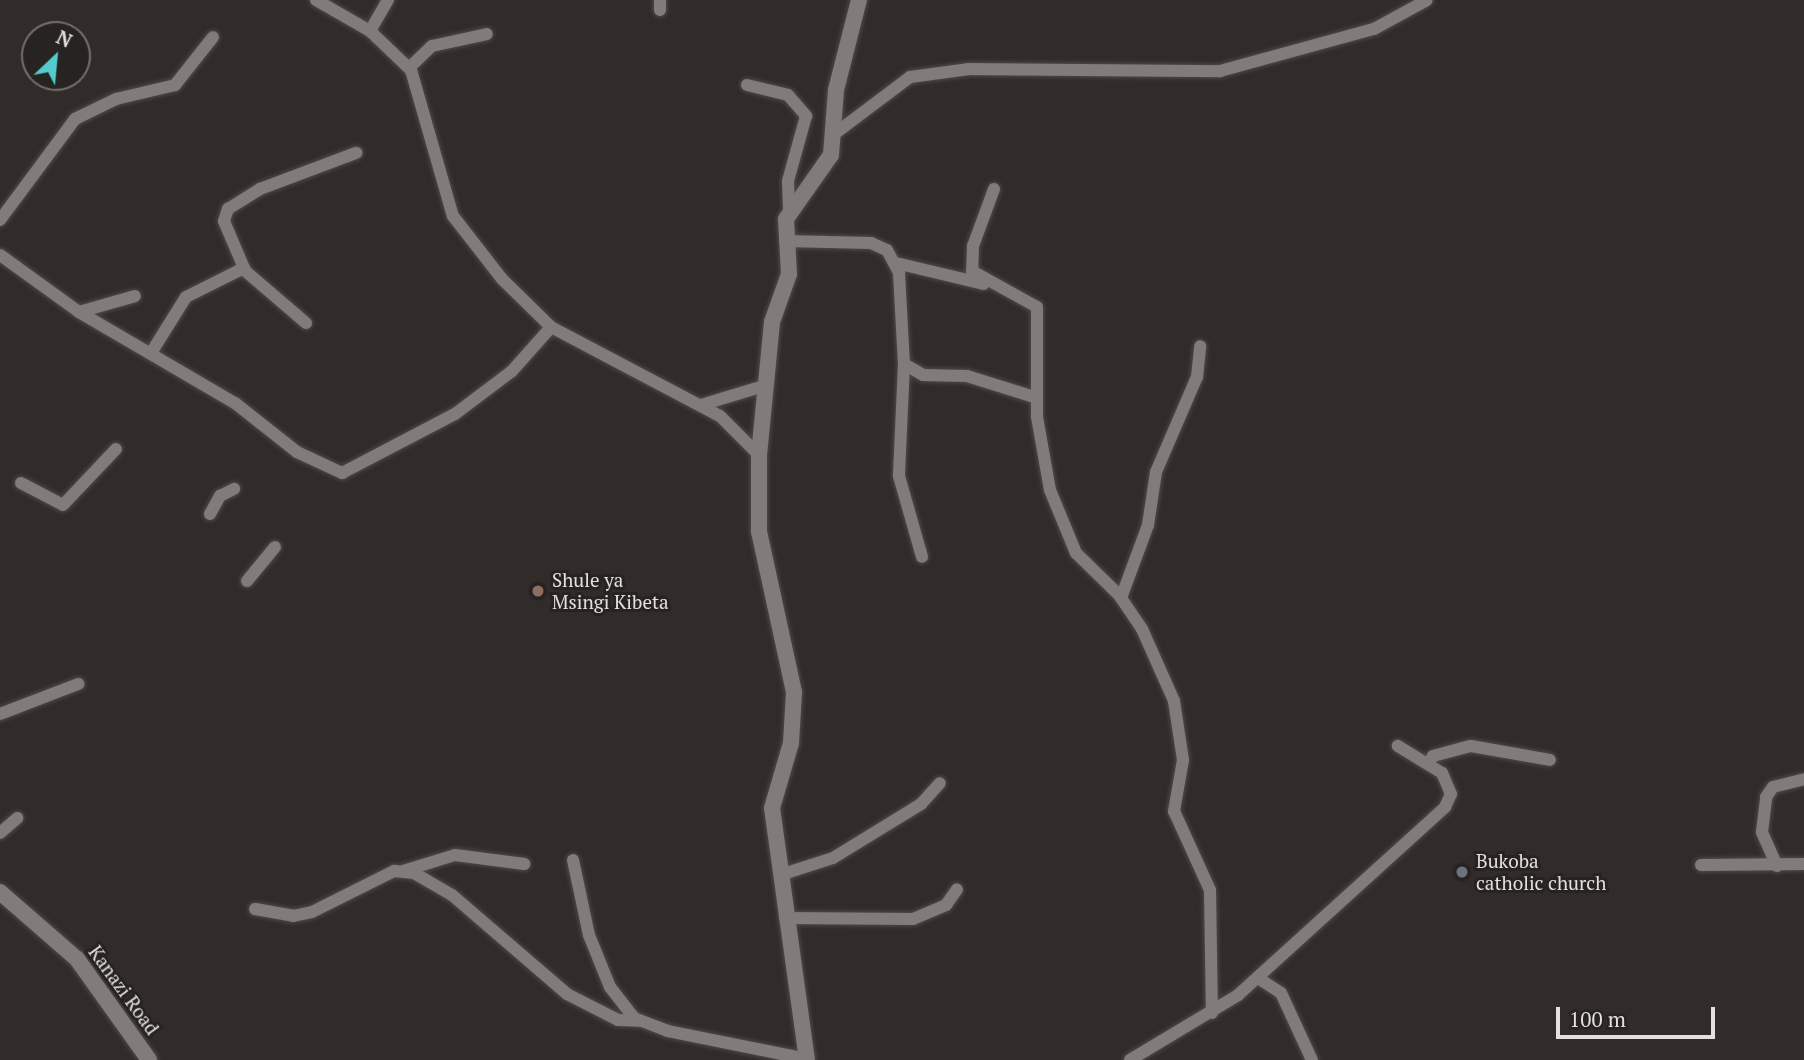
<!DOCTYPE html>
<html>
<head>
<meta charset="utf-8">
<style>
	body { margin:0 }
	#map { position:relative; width:1804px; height:1060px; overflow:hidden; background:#312c2a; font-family:"PT Serif",serif }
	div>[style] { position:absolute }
	.roads { filter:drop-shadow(0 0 2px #4d4a48) drop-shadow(0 0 2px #4d4a48) }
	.street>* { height:12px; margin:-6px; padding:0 6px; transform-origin:6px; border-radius:6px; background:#817c79 }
	.secondary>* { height:16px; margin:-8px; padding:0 8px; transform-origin:8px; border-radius:8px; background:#817c79 }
	.dots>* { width:19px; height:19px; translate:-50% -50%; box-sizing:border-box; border:4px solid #272320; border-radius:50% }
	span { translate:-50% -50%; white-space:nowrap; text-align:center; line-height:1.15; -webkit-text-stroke:6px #272320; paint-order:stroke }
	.poi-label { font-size:19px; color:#e3e0df }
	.left { translate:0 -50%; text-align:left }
	.street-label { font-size:19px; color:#e3e0df }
	.north { position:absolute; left:21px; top:21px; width:70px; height:70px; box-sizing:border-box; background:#272320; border:2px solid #726f6c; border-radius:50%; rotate:26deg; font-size:19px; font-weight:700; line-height:28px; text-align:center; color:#e3e0df }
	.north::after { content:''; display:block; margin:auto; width:24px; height:32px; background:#52cdcc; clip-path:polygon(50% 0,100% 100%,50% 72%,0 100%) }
	.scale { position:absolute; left:1556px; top:1007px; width:159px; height:32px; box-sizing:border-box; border:4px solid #e3e0df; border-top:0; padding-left:9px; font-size:21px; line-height:24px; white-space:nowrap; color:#e3e0df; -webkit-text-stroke:5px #272320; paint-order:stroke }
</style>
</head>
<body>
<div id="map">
	<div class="roads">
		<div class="street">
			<i style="left:316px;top:0;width:62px;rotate:29.9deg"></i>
			<i style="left:370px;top:31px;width:57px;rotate:43.6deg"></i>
			<i style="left:411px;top:70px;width:152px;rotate:74deg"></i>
			<i style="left:453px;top:216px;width:80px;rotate:52.1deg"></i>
			<i style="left:502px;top:279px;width:69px;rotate:44.4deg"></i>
			<i style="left:551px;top:327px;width:191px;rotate:27.8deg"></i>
			<i style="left:720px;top:416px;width:55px;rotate:45deg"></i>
			<i style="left:660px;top:0;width:10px;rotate:90deg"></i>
			<i style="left:370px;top:31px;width:36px;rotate:-60deg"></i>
			<i style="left:409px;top:68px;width:32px;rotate:-44deg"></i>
			<i style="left:432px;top:46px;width:56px;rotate:-12.3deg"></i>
			<i style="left:747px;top:85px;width:42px;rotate:13.7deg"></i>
			<i style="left:788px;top:95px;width:28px;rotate:49deg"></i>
			<i style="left:806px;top:116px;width:67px;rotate:105.5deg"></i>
			<i style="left:788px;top:181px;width:30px;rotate:88deg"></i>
			<i style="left:833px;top:135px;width:96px;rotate:-37deg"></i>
			<i style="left:910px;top:77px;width:60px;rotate:-7.7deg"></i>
			<i style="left:969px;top:69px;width:251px;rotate:0.5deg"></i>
			<i style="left:1220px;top:71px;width:160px;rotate:-15.3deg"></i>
			<i style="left:1374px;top:29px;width:60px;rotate:-28.7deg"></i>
			<i style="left:994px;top:189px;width:61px;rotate:110.2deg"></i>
			<i style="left:973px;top:246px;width:25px;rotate:92deg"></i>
			<i style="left:972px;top:271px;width:74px;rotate:29deg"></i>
			<i style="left:1037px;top:307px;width:110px;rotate:90deg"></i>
			<i style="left:1037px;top:417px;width:74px;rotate:79.9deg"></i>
			<i style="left:1050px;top:490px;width:68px;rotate:67.6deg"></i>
			<i style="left:1076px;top:553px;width:60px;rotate:44.3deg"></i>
			<i style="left:1119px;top:595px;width:41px;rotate:55.9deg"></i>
			<i style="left:1142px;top:629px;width:79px;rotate:66deg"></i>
			<i style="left:1174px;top:701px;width:60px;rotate:81.3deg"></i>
			<i style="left:1183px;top:760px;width:52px;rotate:100deg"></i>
			<i style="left:1174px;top:811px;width:87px;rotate:65.5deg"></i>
			<i style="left:1210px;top:890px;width:123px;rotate:89.1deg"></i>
			<i style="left:0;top:220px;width:126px;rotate:-53.4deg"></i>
			<i style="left:75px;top:119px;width:46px;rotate:-26deg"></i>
			<i style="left:116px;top:99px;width:61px;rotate:-13.3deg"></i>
			<i style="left:175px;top:85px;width:61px;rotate:-51.6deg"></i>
			<i style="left:785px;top:241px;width:86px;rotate:1.3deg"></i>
			<i style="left:871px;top:243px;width:17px;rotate:24deg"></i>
			<i style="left:887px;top:250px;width:26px;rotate:62deg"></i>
			<i style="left:899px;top:273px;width:91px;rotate:86.9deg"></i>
			<i style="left:904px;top:364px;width:22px;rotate:30deg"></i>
			<i style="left:923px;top:375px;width:44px;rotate:1.3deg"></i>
			<i style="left:967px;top:376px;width:73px;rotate:17.4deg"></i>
			<i style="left:0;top:255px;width:97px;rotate:35.8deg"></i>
			<i style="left:79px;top:312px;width:181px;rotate:30.3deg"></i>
			<i style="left:235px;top:403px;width:79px;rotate:38.3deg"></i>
			<i style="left:297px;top:452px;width:50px;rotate:25deg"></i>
			<i style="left:342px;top:473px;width:127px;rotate:-27.6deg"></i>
			<i style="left:455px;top:414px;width:71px;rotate:-37deg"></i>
			<i style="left:512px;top:371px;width:59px;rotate:-48.4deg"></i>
			<i style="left:896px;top:263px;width:90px;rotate:13.4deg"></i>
			<i style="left:243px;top:269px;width:83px;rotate:40.6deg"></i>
			<i style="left:79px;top:312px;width:58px;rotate:-15.9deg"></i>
			<i style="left:151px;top:353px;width:66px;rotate:-58deg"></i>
			<i style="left:186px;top:297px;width:65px;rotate:-26.6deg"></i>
			<i style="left:244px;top:268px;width:51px;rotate:-113.1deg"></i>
			<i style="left:224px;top:221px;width:13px;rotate:-72deg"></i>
			<i style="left:228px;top:209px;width:38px;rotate:-32deg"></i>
			<i style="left:260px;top:189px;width:103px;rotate:-20.6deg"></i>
			<i style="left:904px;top:364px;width:112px;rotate:92.6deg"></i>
			<i style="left:899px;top:476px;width:84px;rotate:74.1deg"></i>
			<i style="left:701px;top:405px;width:69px;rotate:-16.9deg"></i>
			<i style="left:21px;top:483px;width:47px;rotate:27.6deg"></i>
			<i style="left:63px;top:505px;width:77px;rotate:-46.6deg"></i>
			<i style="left:210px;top:514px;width:21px;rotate:-61deg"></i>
			<i style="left:220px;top:496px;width:16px;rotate:-27deg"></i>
			<i style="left:247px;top:581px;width:44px;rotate:-50.5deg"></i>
			<i style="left:1121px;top:598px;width:78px;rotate:-69.7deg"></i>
			<i style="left:1148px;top:525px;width:54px;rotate:-81.4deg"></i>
			<i style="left:1156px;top:472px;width:103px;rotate:-66.7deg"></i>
			<i style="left:1197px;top:377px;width:31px;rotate:-84deg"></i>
			<i style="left:0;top:714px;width:84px;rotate:-21deg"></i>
			<i style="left:1429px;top:763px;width:8px;rotate:-60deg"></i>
			<i style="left:1433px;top:756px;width:39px;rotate:-15deg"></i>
			<i style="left:1471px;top:746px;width:80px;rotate:10deg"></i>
			<i style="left:0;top:833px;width:23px;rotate:-41deg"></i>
			<i style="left:573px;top:860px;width:77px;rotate:78deg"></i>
			<i style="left:589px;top:935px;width:56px;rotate:68deg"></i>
			<i style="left:610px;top:987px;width:39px;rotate:52deg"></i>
			<i style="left:634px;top:1018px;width:36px;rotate:21deg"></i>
			<i style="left:668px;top:1031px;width:142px;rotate:11.4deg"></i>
			<i style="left:1701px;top:865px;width:103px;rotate:-0.6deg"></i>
			<i style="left:1777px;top:866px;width:37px;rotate:-114deg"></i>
			<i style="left:1762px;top:832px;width:35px;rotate:-83deg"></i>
			<i style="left:1766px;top:797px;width:12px;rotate:-55deg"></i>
			<i style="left:1773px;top:787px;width:32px;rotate:-14deg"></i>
			<i style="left:403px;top:871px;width:54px;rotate:-17.1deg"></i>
			<i style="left:455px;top:855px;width:70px;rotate:7.4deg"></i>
			<i style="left:780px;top:875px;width:56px;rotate:-17.8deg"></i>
			<i style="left:833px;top:858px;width:103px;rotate:-31.5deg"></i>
			<i style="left:921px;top:804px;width:28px;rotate:-48deg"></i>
			<i style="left:255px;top:909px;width:39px;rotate:10deg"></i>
			<i style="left:293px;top:916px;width:19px;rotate:-12deg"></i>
			<i style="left:312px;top:912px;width:92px;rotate:-26.6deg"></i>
			<i style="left:394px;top:871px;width:20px;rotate:6deg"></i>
			<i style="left:414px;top:873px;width:44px;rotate:30.1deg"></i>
			<i style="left:452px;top:895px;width:152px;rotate:40.7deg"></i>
			<i style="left:567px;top:994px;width:57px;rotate:27deg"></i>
			<i style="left:618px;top:1020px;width:23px;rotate:2deg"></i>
			<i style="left:785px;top:918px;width:128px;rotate:0.4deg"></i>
			<i style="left:913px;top:919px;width:36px;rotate:-23deg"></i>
			<i style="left:946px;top:905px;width:19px;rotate:-55deg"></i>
			<i style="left:1258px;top:978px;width:27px;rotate:33deg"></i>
			<i style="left:1281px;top:993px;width:74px;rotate:65.2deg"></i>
			<i style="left:1130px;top:1060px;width:126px;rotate:-31deg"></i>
			<i style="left:1238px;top:995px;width:280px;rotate:-42.2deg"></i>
			<i style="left:1445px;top:807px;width:14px;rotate:-65deg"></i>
			<i style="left:1451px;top:794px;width:23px;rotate:-113deg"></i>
			<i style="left:1442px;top:773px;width:52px;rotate:-148.5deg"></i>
		</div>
		<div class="secondary">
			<i style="left:0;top:892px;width:102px;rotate:41deg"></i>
			<i style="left:77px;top:959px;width:124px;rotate:54.5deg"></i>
			<i style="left:807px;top:1060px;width:254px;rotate:-97.9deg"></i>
			<i style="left:772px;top:808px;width:68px;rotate:-73.7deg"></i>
			<i style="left:791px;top:743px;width:51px;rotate:-86.6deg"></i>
			<i style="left:794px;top:692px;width:164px;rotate:-102.3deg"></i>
			<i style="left:759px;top:532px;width:77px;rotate:-90deg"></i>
			<i style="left:759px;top:455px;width:134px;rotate:-84.4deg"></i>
			<i style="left:772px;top:322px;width:51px;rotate:-70.5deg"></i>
			<i style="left:789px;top:274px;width:55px;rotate:-93.1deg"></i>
			<i style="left:786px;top:219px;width:78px;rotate:-54.9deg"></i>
			<i style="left:831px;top:155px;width:65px;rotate:-85.6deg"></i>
			<i style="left:836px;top:90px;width:93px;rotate:-75.7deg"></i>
		</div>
	</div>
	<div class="dots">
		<i style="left:538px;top:591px;background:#8d6e63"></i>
		<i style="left:1462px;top:872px;background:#6b7280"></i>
	</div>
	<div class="poi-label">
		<span class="left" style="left:552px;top:591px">Shule ya<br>Msingi Kibeta</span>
		<span class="left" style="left:1476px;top:872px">Bukoba<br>catholic church</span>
	</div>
	<div class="street-label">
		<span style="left:124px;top:990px;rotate:54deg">Kanazi Road</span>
	</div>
	<div class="north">N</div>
	<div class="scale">100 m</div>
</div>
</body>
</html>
